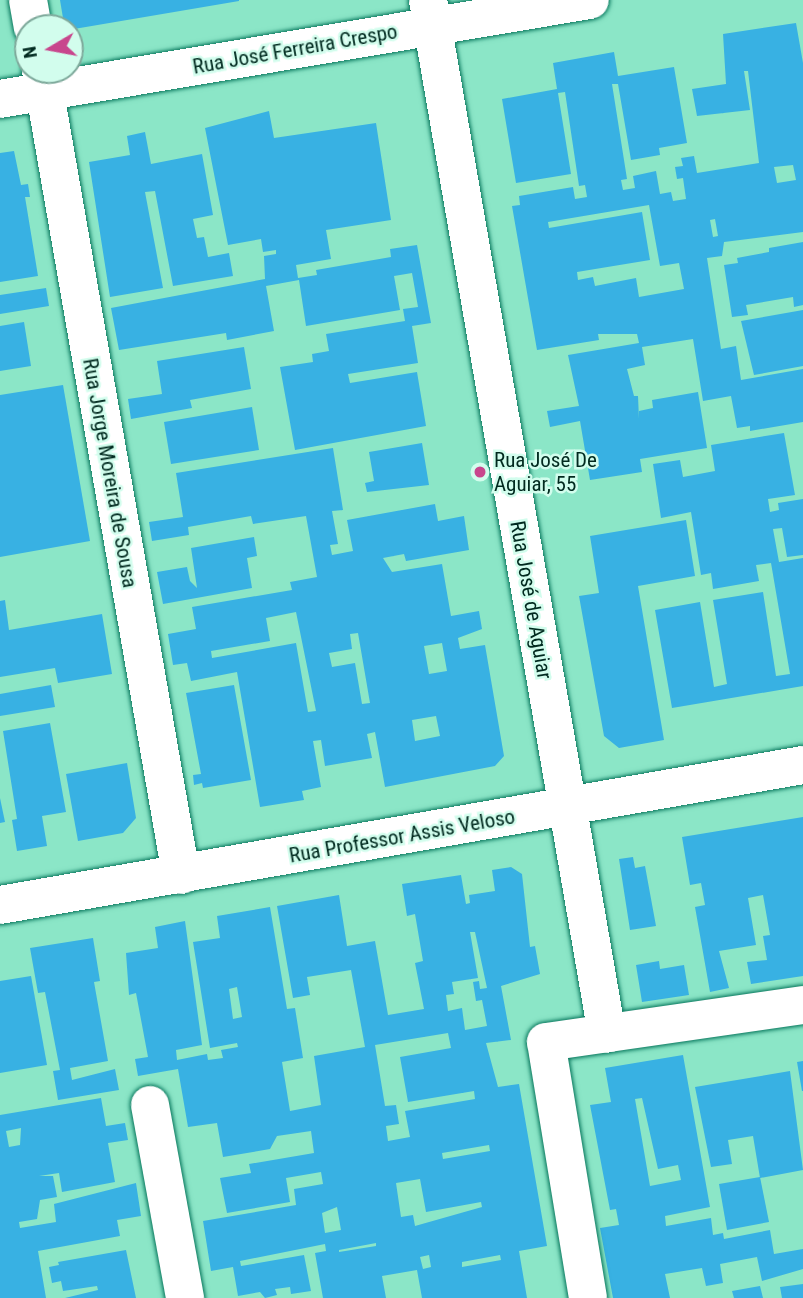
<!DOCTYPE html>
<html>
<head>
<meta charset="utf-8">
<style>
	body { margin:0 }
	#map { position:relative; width:803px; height:1298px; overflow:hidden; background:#8be6c7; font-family:"Roboto Condensed",sans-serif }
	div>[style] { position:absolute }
	.building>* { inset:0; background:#38b1e3 }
	.roads { filter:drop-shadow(0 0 2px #08775d) drop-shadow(0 0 2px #08775d) }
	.street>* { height:38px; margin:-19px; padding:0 19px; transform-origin:19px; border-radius:19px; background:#fff }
	.dots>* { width:19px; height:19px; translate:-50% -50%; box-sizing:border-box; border:4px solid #d2fded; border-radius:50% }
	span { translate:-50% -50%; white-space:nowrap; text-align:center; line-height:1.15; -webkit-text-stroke:5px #d2fded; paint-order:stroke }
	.street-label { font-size:21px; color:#012a1f }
	.poi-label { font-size:21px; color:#012a1f }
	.left { translate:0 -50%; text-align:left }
	.north { position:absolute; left:14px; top:14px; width:70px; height:70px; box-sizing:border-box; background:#d2fded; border:2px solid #7ea99b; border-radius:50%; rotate:260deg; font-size:19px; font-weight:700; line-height:28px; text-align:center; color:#012a1f }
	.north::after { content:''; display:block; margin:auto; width:24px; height:32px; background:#c8468d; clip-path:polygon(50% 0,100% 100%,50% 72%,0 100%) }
</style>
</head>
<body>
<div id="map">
	<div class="building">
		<i style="clip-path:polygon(60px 0,239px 0,239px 1px,74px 29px,64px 24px)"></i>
		<i style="clip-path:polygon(evenodd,796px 23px,803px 63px,803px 232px,724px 242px,722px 256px,707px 258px,721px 349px,736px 346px,741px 380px,803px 369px,803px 422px,750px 431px,750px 426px,737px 428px,731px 396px,703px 401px,693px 339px,642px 347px,645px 365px,627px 369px,634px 396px,638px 396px,639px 419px,639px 411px,653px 408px,652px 400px,698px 392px,707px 448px,640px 459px,642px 472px,590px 480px,580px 421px,550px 427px,547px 411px,579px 406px,568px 355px,639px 343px,637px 334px,598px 334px,599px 340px,537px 350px,512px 206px,520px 205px,519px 196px,573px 187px,575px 199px,587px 197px,585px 185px,579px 186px,565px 92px,558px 93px,571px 174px,516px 183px,502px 99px,557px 89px,553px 63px,614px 52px,618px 76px,674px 67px,687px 143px,659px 148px,660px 155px,631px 160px,618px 84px,612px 84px,627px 179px,621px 180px,623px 190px,635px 188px,633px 176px,656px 171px,660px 194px,671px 192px,673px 201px,686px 199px,683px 178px,677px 179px,675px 167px,683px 166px,681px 158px,694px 156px,697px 173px,759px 163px,748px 71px,744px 71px,750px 110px,697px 116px,692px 89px,726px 84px,723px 34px,796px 23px,793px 165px,796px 180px,777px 183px,774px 167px,793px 165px,796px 23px,649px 205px,660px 266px,679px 263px,684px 289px,639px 297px,636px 278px,595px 286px,593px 277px,578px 280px,577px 272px,650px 260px,642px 212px,549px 228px,548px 222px,649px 205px,796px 23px,715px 219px,718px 236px,713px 237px,710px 220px,715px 219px)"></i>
		<i style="clip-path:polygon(269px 111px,274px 138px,376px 123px,391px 220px,326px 230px,331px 259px,296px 265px,298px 278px,317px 275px,316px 270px,391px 257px,390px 249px,417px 245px,431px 323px,412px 326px,418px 363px,348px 374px,350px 383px,417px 372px,426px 426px,295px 450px,280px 367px,313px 362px,312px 354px,329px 351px,326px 334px,405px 321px,403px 309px,418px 307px,412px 273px,394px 276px,400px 310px,306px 326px,299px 280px,266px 286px,274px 331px,227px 340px,226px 333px,119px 350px,111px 308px,265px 279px,264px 256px,276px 254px,276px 250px,263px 252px,261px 239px,228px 245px,205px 128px)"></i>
		<i style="clip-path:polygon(145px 132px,151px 164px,202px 154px,213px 215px,193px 219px,197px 238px,204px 237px,208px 257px,229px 253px,233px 276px,173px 286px,155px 191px,145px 192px,163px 288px,110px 297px,89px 162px,130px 155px,127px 136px)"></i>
		<i style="clip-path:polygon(14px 151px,21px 185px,28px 184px,30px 197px,25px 197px,38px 276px,0 282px,0 153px)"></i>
		<i style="clip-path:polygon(803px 242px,803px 305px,794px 307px,793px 297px,746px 305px,748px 315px,732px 317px,724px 265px,738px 263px,737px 258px,769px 252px,769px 248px)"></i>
		<i style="clip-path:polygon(46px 288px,49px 306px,0 314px,0 295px)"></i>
		<i style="clip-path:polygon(803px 310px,803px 366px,754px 375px,741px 321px)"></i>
		<i style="clip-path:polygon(24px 322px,31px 366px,0 371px,0 326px)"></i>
		<i style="clip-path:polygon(244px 347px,251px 389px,190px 400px,192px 408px,131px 419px,128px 399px,162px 394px,157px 361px)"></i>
		<i style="clip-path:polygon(63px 385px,90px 541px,0 557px,0 395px)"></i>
		<i style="clip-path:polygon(252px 407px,259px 450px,171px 464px,164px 422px)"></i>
		<i style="clip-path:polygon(784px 433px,795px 495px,768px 499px,770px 512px,779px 510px,778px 503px,803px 499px,803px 555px,787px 557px,782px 528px,773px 529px,779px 562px,803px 558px,803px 686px,672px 708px,655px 610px,700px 602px,714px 687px,727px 684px,713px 600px,763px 592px,776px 676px,790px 674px,771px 563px,756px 565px,759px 581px,713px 589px,711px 573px,701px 575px,691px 512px,661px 518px,653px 464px,680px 460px,683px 477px,715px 471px,711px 445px)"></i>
		<i style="clip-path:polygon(422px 443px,429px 485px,367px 492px,365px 483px,374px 481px,369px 452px)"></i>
		<i style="clip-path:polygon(evenodd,333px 448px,343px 510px,332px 511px,338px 544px,330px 545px,332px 555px,353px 551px,347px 520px,435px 504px,438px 521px,464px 516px,469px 550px,406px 561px,404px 554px,383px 558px,392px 572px,442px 564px,451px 616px,479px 611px,482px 629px,458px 638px,460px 649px,485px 645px,504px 756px,495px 766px,385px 787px,375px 732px,367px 734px,372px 758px,325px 766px,321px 740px,313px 741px,321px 787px,302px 791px,304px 800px,260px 807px,237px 672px,191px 681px,187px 663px,173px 665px,168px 634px,196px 629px,192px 607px,292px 590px,290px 582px,317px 577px,306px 516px,253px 524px,251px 516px,188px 527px,189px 535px,152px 541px,149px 522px,183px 517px,176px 473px,333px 448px,296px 612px,316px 711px,308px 712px,296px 643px,212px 658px,211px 651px,270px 641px,266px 618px,296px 612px,333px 448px,358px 633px,370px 703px,362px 704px,355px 663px,332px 667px,329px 653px,352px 649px,350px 634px,358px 633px,333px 448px,442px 643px,447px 671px,429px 674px,424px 646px,442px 643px,333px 448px,436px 716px,440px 736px,415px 741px,412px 720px,436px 716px)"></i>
		<i style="clip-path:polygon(686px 520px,695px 576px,638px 586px,664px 740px,619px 748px,604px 736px,579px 596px,599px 593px,590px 536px)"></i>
		<i style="clip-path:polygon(254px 537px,257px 556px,247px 558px,252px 588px,163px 604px,157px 572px,187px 567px,190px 581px,197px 588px,191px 548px)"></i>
		<i style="clip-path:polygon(5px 600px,9px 630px,102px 614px,112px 674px,58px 683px,55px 668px,0 677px,0 601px)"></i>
		<i style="clip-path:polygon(51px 685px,55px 707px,0 716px,0 694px)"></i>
		<i style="clip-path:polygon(234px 685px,251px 780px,203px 788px,202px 783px,194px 785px,193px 775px,201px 774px,186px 693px)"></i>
		<i style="clip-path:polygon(50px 723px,66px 812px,42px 816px,47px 846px,17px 851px,12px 820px,17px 819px,3px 731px)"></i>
		<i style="clip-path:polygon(127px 763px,136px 818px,123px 833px,78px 841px,66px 774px)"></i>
		<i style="clip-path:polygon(0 798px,5px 822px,0 823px)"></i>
		<i style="clip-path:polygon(803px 817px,803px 976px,751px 984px,747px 962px,767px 960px,763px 936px,770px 935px,763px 895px,748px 898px,756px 945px,719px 951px,729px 988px,710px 992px,695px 907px,705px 905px,701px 883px,690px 885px,682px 837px)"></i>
		<i style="clip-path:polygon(633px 857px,635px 868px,645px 866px,656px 926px,630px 930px,619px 859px)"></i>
		<i style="clip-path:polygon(evenodd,511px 867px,522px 874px,530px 947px,535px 946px,540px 974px,501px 986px,511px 1040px,486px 1043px,498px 1087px,519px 1084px,547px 1246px,519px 1251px,527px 1298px,422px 1298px,417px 1270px,382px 1276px,386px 1298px,323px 1298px,315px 1253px,326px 1251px,325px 1244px,240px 1261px,241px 1266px,304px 1255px,311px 1291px,291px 1294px,290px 1287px,275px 1289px,277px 1295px,265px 1298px,260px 1292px,238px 1296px,233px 1267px,211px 1271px,203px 1221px,296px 1205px,294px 1189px,323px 1184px,321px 1172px,286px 1178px,290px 1202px,227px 1213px,220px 1178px,251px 1173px,249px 1164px,314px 1153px,311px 1131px,277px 1136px,270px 1149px,223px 1157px,217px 1123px,188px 1127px,178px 1069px,138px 1076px,135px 1059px,148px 1057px,136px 993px,129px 995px,126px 953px,158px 948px,155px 927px,185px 921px,202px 1045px,176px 1050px,177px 1060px,207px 1054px,208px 1060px,223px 1058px,221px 1050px,238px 1047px,237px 1043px,210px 1048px,193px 942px,220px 938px,217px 916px,270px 907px,287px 1009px,295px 1008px,303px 1058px,282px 1062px,290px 1111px,321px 1105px,314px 1056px,365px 1047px,351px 970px,307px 977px,310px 995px,293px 998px,277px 906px,339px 895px,347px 946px,375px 941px,388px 1015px,424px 1009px,415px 963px,423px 961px,415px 914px,407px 916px,402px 884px,461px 875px,466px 904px,470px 903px,469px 895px,495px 891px,492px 870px,511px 867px,470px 932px,475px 932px,487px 988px,480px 989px,479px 981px,473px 982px,476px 1001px,482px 1000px,487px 1026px,465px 1030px,462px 1008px,448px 1011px,446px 995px,454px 994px,452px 982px,478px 978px,470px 932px,511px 867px,237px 987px,242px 1017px,233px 1019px,229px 989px,237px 987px,511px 867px,448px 1033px,451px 1048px,400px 1057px,408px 1102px,474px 1091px,475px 1099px,405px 1111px,410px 1137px,388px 1141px,386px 1126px,399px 1124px,396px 1105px,385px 1106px,375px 1045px,448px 1033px,511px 867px,489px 1145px,490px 1151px,443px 1159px,442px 1153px,489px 1145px,511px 867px,420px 1179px,426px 1212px,481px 1202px,482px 1207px,415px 1226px,413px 1215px,401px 1217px,396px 1183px,420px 1179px,511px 867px,337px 1207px,341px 1230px,325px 1233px,322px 1213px,337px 1207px,511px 867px,376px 1243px,376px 1246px,339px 1252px,339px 1250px,376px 1243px,511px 867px,429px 1255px,431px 1267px,423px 1269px,420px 1257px,429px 1255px,511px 867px,500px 1255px,501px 1260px,462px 1267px,462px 1262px,500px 1255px)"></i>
		<i style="clip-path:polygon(93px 938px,100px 981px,94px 982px,108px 1061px,70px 1068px,72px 1080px,115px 1069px,119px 1090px,58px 1100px,53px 1071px,60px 1070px,45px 992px,38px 993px,30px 948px)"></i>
		<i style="clip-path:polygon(659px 961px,660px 969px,684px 965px,689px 995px,642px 1002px,636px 965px)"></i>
		<i style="clip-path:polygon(31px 976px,47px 1065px,0 1073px,0 981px)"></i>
		<i style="clip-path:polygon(evenodd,683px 1055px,710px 1207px,665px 1216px,666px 1226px,711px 1218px,713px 1235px,723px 1233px,724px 1239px,770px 1230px,774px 1254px,803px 1249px,803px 1269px,762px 1281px,757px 1257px,720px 1264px,723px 1283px,706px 1286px,702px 1268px,665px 1274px,670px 1298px,613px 1298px,600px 1228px,619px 1225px,616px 1209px,610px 1210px,590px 1105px,611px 1102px,605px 1068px,683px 1055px,642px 1098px,658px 1169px,678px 1165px,681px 1180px,650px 1186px,635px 1099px,642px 1098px)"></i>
		<i style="clip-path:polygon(803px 1061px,803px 1091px,802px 1091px,797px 1062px)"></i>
		<i style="clip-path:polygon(790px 1071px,803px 1170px,760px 1178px,753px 1136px,728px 1140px,732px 1164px,711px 1167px,695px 1087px)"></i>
		<i style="clip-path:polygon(evenodd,101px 1098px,106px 1126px,125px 1123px,128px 1140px,108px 1143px,115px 1182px,62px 1192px,59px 1173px,39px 1176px,53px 1176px,57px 1197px,40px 1200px,37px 1219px,19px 1222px,20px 1228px,56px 1222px,54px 1204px,136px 1183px,141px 1216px,117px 1220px,120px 1236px,38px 1251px,46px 1298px,0 1298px,0 1115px,101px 1098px,21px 1128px,20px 1145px,9px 1147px,6px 1131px,21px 1128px)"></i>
		<i style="clip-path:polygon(760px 1177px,769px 1222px,727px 1230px,719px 1184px)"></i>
		<i style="clip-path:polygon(126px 1250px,136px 1298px,65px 1298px,98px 1290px,97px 1286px,63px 1291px,61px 1281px,52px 1283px,49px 1267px,59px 1265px,58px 1262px)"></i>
		<i style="clip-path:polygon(803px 1284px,803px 1298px,782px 1298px,780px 1287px)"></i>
		<i style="clip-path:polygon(760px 1286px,763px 1298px,734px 1298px,732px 1291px)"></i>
	</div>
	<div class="roads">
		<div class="street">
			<i style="left:28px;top:0;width:28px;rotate:80deg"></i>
			<i style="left:428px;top:0;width:1049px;rotate:80.18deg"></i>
			<i style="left:41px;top:70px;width:817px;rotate:80.13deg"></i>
			<i style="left:0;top:99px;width:598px;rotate:-9.53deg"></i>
			<i style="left:0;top:905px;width:815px;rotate:-9.89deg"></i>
			<i style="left:150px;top:1105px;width:196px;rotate:79.7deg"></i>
			<i style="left:588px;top:1298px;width:259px;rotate:-99.3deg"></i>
			<i style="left:546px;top:1042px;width:260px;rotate:-8.2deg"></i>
		</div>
	</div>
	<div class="dots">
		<i style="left:480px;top:472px;background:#c8468d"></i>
	</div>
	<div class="street-label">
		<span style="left:295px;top:49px;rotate:-10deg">Rua José Ferreira Crespo</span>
		<span style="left:110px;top:473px;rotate:80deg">Rua Jorge Moreira de Sousa</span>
		<span style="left:531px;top:600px;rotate:80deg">Rua José de Aguiar</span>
		<span style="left:402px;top:836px;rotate:-10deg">Rua Professor Assis Veloso</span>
	</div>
	<div class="poi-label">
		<span class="left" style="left:494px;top:472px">Rua José De<br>Aguiar, 55</span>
	</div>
	<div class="north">N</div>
</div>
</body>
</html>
